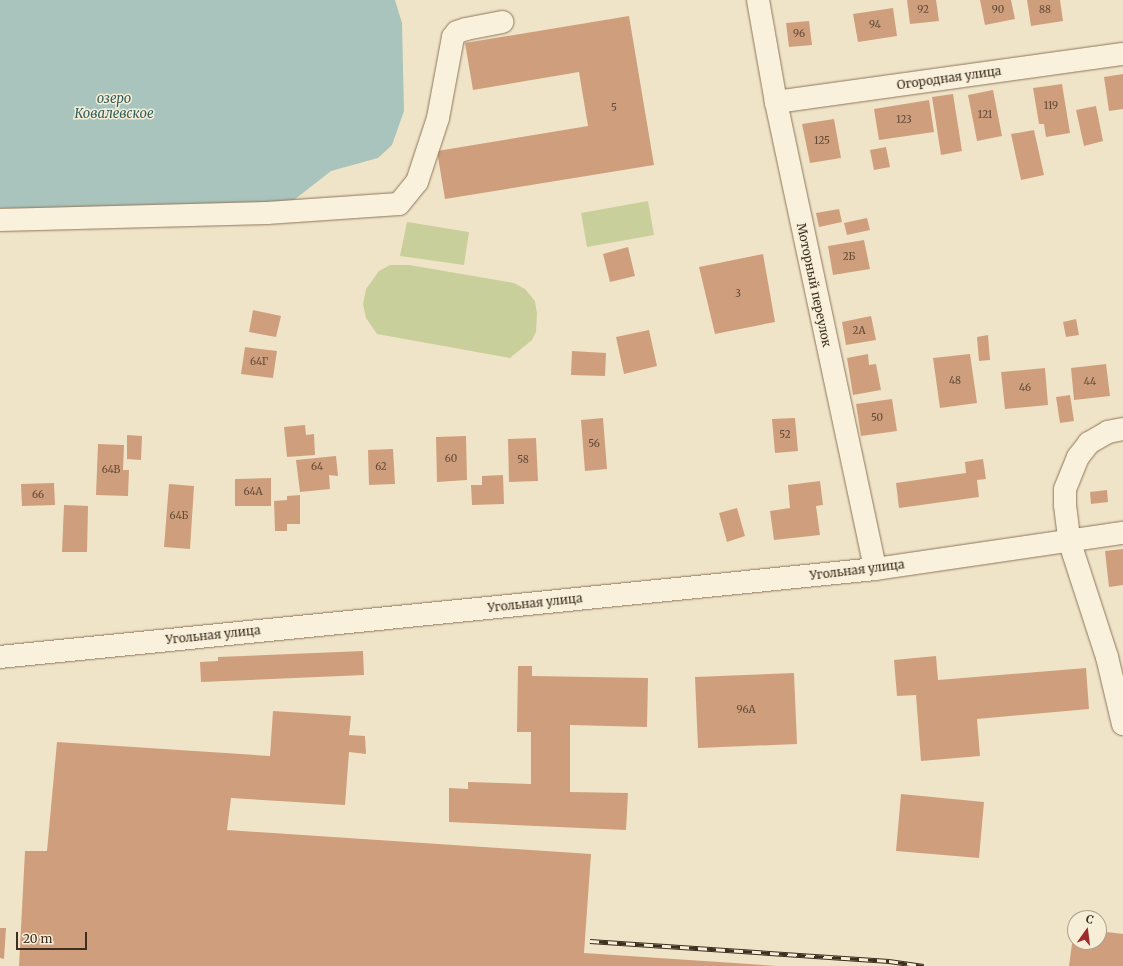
<!DOCTYPE html>
<html>
<head>
<meta charset="utf-8">
<style>
	body { margin:0 }
	#map { position:relative; width:1123px; height:966px; overflow:hidden; background:#f0e4c8; font-family:Merriweather,serif }
	div>[style] { position:absolute }
	.green>* { inset:0; background:#c9cf9b }
	.water>* { inset:0; background:#a9c4bc }
	.building>* { inset:0; background:#cf9f7d }
	.roads { filter:drop-shadow(0 0 1px #8d765c) drop-shadow(0 0 1px #8d765c) }
	.minor>* { height:22px; margin:-11px; padding:0 11px; transform-origin:11px; border-radius:11px; background:#faf1dc }
	.rail>* { height:4.5px; margin-top:-2.25px; transform-origin:0; background:repeating-linear-gradient(90deg,#f7eed8 0 9px,#3d2e20 0 18px); box-sizing:border-box; border-block:1px solid #3d2e20 }
	span { translate:-50% -50%; white-space:nowrap; text-align:center; line-height:1.15; -webkit-text-stroke:3px #f7eed8; paint-order:stroke }
	.number-label { font-size:10px; color:#624a37 }
	.number-label span { -webkit-text-stroke-width:0 }
	.street-label { font-size:12px; color:#3d2e20 }
	.water-label { font-size:13px; color:#2f5d5a; font-style:italic }
	.north { position:absolute; left:1067px; top:910px; width:40px; height:40px; box-sizing:border-box; background:#f7eed8; border:1px solid #ada18e; border-radius:50%; rotate:14deg; font-size:11px; font-weight:700; line-height:16px; text-align:center; color:#3d2e20 }
	.north::after { content:''; display:block; margin:auto; width:14px; height:18px; background:#9e2a2b; clip-path:polygon(50% 0,100% 100%,50% 72%,0 100%) }
	.scale { position:absolute; left:16px; top:932px; width:71px; height:18px; box-sizing:border-box; border:2px solid #3d2e20; border-top:0; padding-left:5px; font-size:12px; line-height:14px; white-space:nowrap; color:#3d2e20; -webkit-text-stroke:3px #f7eed8; paint-order:stroke }
</style>
</head>
<body>
<div id="map">
	<div class="green">
		<i style="clip-path:polygon(648px 201px,654px 235px,587px 247px,581px 213px)"></i>
		<i style="clip-path:polygon(407px 222px,469px 232px,464px 265px,400px 256px)"></i>
		<i style="clip-path:polygon(390px 265px,409px 265px,514px 283px,525px 289px,535px 301px,537px 314px,536px 332px,532px 340px,510px 358px,377px 334px,366px 318px,363px 304px,366px 289px,379px 271px)"></i>
	</div>
	<div class="water">
		<i style="clip-path:polygon(0 0,395px 0,402px 23px,404px 111px,392px 145px,378px 158px,331px 171px,294px 200px,267px 209px,77px 215px,34px 208px,0 208px)"></i>
	</div>
	<div class="building">
		<i style="clip-path:polygon(907px 0,936px 0,939px 21px,910px 24px)"></i>
		<i style="clip-path:polygon(980px 0,1011px 0,1015px 19px,985px 25px)"></i>
		<i style="clip-path:polygon(1027px 0,1060px 0,1063px 21px,1031px 26px)"></i>
		<i style="clip-path:polygon(893px 8px,897px 36px,858px 42px,853px 14px)"></i>
		<i style="clip-path:polygon(629px 16px,654px 165px,445px 199px,437px 151px,588px 126px,579px 72px,473px 90px,465px 43px)"></i>
		<i style="clip-path:polygon(809px 21px,812px 45px,789px 47px,786px 23px)"></i>
		<i style="clip-path:polygon(1123px 74px,1123px 109px,1109px 111px,1104px 77px)"></i>
		<i style="clip-path:polygon(1062px 84px,1070px 133px,1046px 137px,1044px 124px,1039px 124px,1033px 88px)"></i>
		<i style="clip-path:polygon(993px 90px,1002px 136px,977px 141px,968px 95px)"></i>
		<i style="clip-path:polygon(953px 94px,962px 151px,941px 155px,932px 97px)"></i>
		<i style="clip-path:polygon(929px 100px,934px 132px,879px 140px,874px 109px)"></i>
		<i style="clip-path:polygon(1096px 106px,1103px 141px,1084px 146px,1076px 110px)"></i>
		<i style="clip-path:polygon(834px 119px,841px 158px,810px 163px,802px 124px)"></i>
		<i style="clip-path:polygon(1034px 130px,1044px 175px,1021px 180px,1011px 134px)"></i>
		<i style="clip-path:polygon(886px 147px,890px 167px,874px 170px,870px 150px)"></i>
		<i style="clip-path:polygon(839px 209px,842px 222px,819px 227px,816px 213px)"></i>
		<i style="clip-path:polygon(867px 218px,870px 230px,847px 235px,844px 223px)"></i>
		<i style="clip-path:polygon(864px 240px,870px 269px,833px 275px,828px 246px)"></i>
		<i style="clip-path:polygon(628px 247px,635px 276px,610px 282px,603px 254px)"></i>
		<i style="clip-path:polygon(763px 254px,775px 322px,715px 334px,699px 267px)"></i>
		<i style="clip-path:polygon(253px 310px,281px 316px,276px 337px,249px 332px)"></i>
		<i style="clip-path:polygon(871px 316px,876px 340px,846px 345px,842px 322px)"></i>
		<i style="clip-path:polygon(1076px 319px,1079px 335px,1066px 337px,1063px 322px)"></i>
		<i style="clip-path:polygon(649px 330px,657px 366px,624px 374px,616px 337px)"></i>
		<i style="clip-path:polygon(988px 335px,990px 360px,979px 361px,977px 337px)"></i>
		<i style="clip-path:polygon(245px 347px,277px 351px,273px 378px,241px 374px)"></i>
		<i style="clip-path:polygon(572px 351px,606px 353px,605px 376px,571px 375px)"></i>
		<i style="clip-path:polygon(868px 354px,869px 365px,876px 364px,881px 390px,853px 395px,847px 358px)"></i>
		<i style="clip-path:polygon(970px 354px,977px 403px,940px 408px,933px 358px)"></i>
		<i style="clip-path:polygon(1106px 364px,1110px 396px,1074px 400px,1071px 368px)"></i>
		<i style="clip-path:polygon(1045px 368px,1048px 405px,1005px 409px,1001px 372px)"></i>
		<i style="clip-path:polygon(1070px 395px,1074px 421px,1060px 423px,1056px 397px)"></i>
		<i style="clip-path:polygon(892px 399px,897px 431px,861px 436px,856px 404px)"></i>
		<i style="clip-path:polygon(603px 418px,607px 469px,585px 471px,581px 420px)"></i>
		<i style="clip-path:polygon(795px 418px,798px 451px,775px 453px,772px 419px)"></i>
		<i style="clip-path:polygon(305px 425px,306px 435px,314px 434px,315px 455px,287px 457px,284px 427px)"></i>
		<i style="clip-path:polygon(127px 435px,142px 436px,141px 460px,127px 459px)"></i>
		<i style="clip-path:polygon(466px 436px,467px 480px,437px 482px,436px 437px)"></i>
		<i style="clip-path:polygon(536px 438px,538px 481px,509px 482px,508px 439px)"></i>
		<i style="clip-path:polygon(98px 444px,124px 445px,123px 470px,129px 470px,128px 496px,96px 495px)"></i>
		<i style="clip-path:polygon(393px 449px,395px 484px,369px 485px,368px 450px)"></i>
		<i style="clip-path:polygon(336px 456px,338px 476px,329px 475px,330px 489px,300px 492px,296px 460px)"></i>
		<i style="clip-path:polygon(983px 459px,986px 479px,977px 480px,979px 497px,899px 508px,896px 483px,966px 473px,965px 462px)"></i>
		<i style="clip-path:polygon(503px 475px,504px 504px,472px 505px,471px 485px,482px 485px,482px 476px)"></i>
		<i style="clip-path:polygon(271px 478px,271px 506px,235px 506px,235px 479px)"></i>
		<i style="clip-path:polygon(820px 481px,823px 505px,816px 506px,820px 535px,774px 540px,770px 511px,790px 508px,788px 485px)"></i>
		<i style="clip-path:polygon(54px 483px,55px 505px,22px 506px,21px 484px)"></i>
		<i style="clip-path:polygon(169px 484px,194px 486px,190px 549px,164px 547px)"></i>
		<i style="clip-path:polygon(1107px 490px,1108px 502px,1091px 504px,1090px 492px)"></i>
		<i style="clip-path:polygon(300px 495px,300px 524px,287px 524px,287px 531px,275px 531px,274px 501px,287px 500px,287px 496px)"></i>
		<i style="clip-path:polygon(64px 505px,88px 506px,87px 552px,62px 552px)"></i>
		<i style="clip-path:polygon(737px 508px,745px 536px,727px 542px,719px 513px)"></i>
		<i style="clip-path:polygon(1123px 549px,1123px 585px,1109px 587px,1105px 551px)"></i>
		<i style="clip-path:polygon(363px 651px,364px 675px,201px 682px,200px 662px,218px 661px,218px 657px)"></i>
		<i style="clip-path:polygon(936px 656px,938px 680px,1086px 668px,1089px 709px,977px 719px,980px 756px,921px 761px,916px 695px,897px 696px,894px 660px)"></i>
		<i style="clip-path:polygon(518px 666px,532px 666px,532px 676px,648px 678px,647px 727px,570px 725px,570px 792px,628px 793px,626px 830px,449px 822px,449px 788px,468px 789px,468px 782px,531px 784px,531px 732px,517px 732px)"></i>
		<i style="clip-path:polygon(794px 673px,797px 744px,698px 748px,695px 677px)"></i>
		<i style="clip-path:polygon(273px 711px,351px 716px,349px 735px,365px 736px,366px 754px,349px 752px,345px 805px,231px 798px,227px 830px,591px 854px,584px 953px,777px 966px,19px 966px,25px 851px,47px 851px,57px 742px,270px 756px)"></i>
		<i style="clip-path:polygon(901px 794px,984px 802px,979px 858px,896px 851px)"></i>
		<i style="clip-path:polygon(0 928px,6px 928px,4px 959px,0 958px)"></i>
		<i style="clip-path:polygon(1074px 929px,1075px 942px,1099px 942px,1099px 931px,1123px 934px,1123px 966px,1069px 966px)"></i>
	</div>
	<div class="roads">
		<div class="minor">
			<i style="left:758px;top:0;width:104px;rotate:80deg"></i>
			<i style="left:776px;top:102px;width:477px;rotate:78deg"></i>
			<i style="left:776px;top:102px;width:350px;rotate:-7.9deg"></i>
			<i style="left:0;top:220px;width:267px;rotate:-1.5deg"></i>
			<i style="left:267px;top:213px;width:132px;rotate:-3.9deg"></i>
			<i style="left:399px;top:204px;width:28px;rotate:-51deg"></i>
			<i style="left:417px;top:182px;width:67px;rotate:-71.8deg"></i>
			<i style="left:438px;top:118px;width:82px;rotate:-79.5deg"></i>
			<i style="left:453px;top:37px;width:6px;rotate:-51deg"></i>
			<i style="left:457px;top:32px;width:9px;rotate:-18deg"></i>
			<i style="left:466px;top:29px;width:37px;rotate:-11deg"></i>
			<i style="left:1123px;top:429px;width:15px;rotate:169deg"></i>
			<i style="left:1108px;top:432px;width:22px;rotate:150deg"></i>
			<i style="left:1089px;top:443px;width:18px;rotate:128deg"></i>
			<i style="left:1078px;top:457px;width:35px;rotate:112deg"></i>
			<i style="left:1065px;top:490px;width:15px;rotate:90deg"></i>
			<i style="left:1065px;top:505px;width:35px;rotate:83deg"></i>
			<i style="left:1069px;top:540px;width:123px;rotate:72deg"></i>
			<i style="left:1107px;top:657px;width:69px;rotate:76.6deg"></i>
			<i style="left:0;top:657px;width:879px;rotate:-5.74deg"></i>
			<i style="left:875px;top:569px;width:251px;rotate:-8.3deg"></i>
		</div>
	</div>
	<div class="rail">
		<i style="left:590px;top:941px;width:300px;rotate:3.8deg"></i>
		<i style="left:889px;top:961px;width:35px;rotate:8deg"></i>
	</div>
	<div class="number-label">
		<span style="left:923px;top:10px">92</span>
		<span style="left:998px;top:10px">90</span>
		<span style="left:1045px;top:10px">88</span>
		<span style="left:875px;top:25px">94</span>
		<span style="left:799px;top:34px">96</span>
		<span style="left:1051px;top:106px">119</span>
		<span style="left:614px;top:108px">5</span>
		<span style="left:985px;top:115px">121</span>
		<span style="left:904px;top:120px">123</span>
		<span style="left:822px;top:141px">125</span>
		<span style="left:849px;top:257px">2Б</span>
		<span style="left:738px;top:294px">3</span>
		<span style="left:859px;top:331px">2А</span>
		<span style="left:259px;top:362px">64Г</span>
		<span style="left:955px;top:381px">48</span>
		<span style="left:1090px;top:382px">44</span>
		<span style="left:1025px;top:388px">46</span>
		<span style="left:877px;top:418px">50</span>
		<span style="left:785px;top:435px">52</span>
		<span style="left:594px;top:444px">56</span>
		<span style="left:451px;top:459px">60</span>
		<span style="left:523px;top:460px">58</span>
		<span style="left:317px;top:467px">64</span>
		<span style="left:381px;top:467px">62</span>
		<span style="left:111px;top:470px">64В</span>
		<span style="left:253px;top:492px">64А</span>
		<span style="left:38px;top:495px">66</span>
		<span style="left:179px;top:516px">64Б</span>
		<span style="left:746px;top:710px">96А</span>
	</div>
	<div class="street-label">
		<span style="left:949px;top:78px;rotate:-8deg">Огородная улица</span>
		<span style="left:814px;top:285px;rotate:78deg">Моторный переулок</span>
		<span style="left:857px;top:570px;rotate:-7deg">Угольная улица</span>
		<span style="left:535px;top:603px;rotate:-6deg">Угольная улица</span>
		<span style="left:213px;top:635px;rotate:-6deg">Угольная улица</span>
	</div>
	<div class="water-label">
		<span style="left:114px;top:107px">озеро<br>Ковалевское</span>
	</div>
	<div class="north">С</div>
	<div class="scale">20 m</div>
</div>
</body>
</html>
